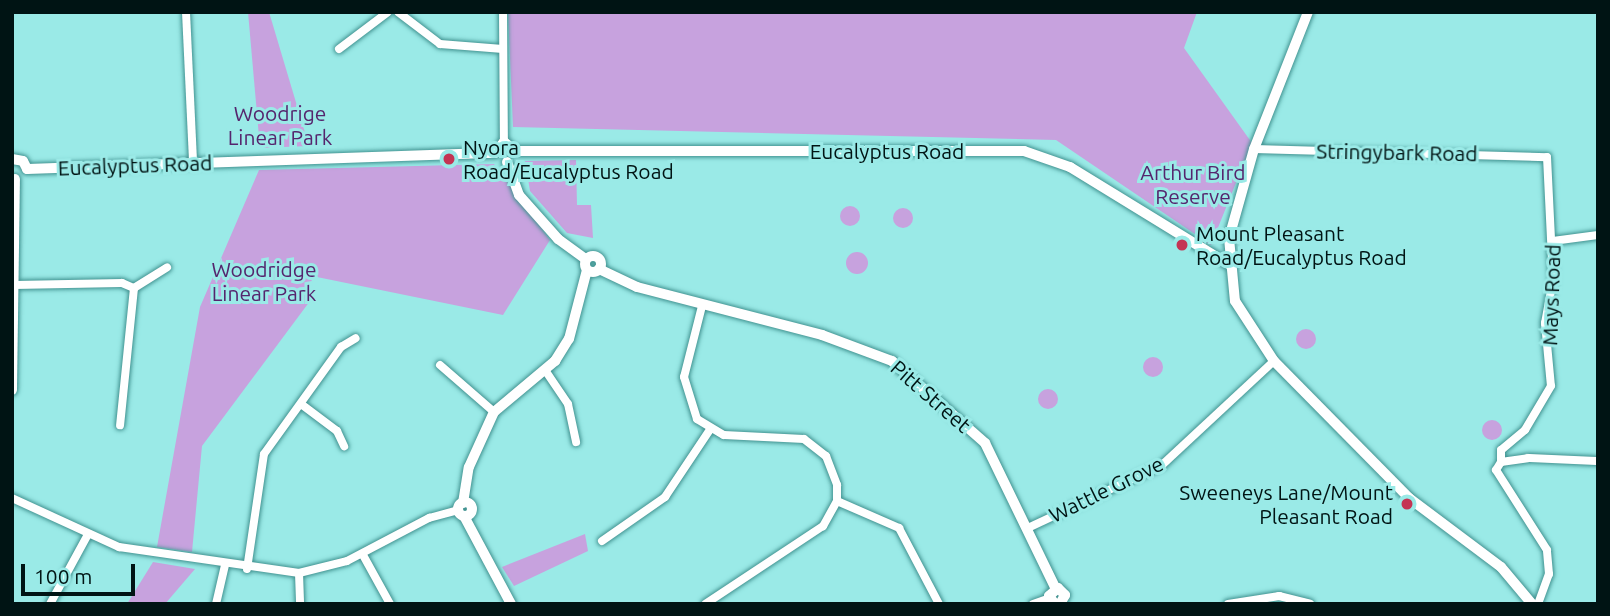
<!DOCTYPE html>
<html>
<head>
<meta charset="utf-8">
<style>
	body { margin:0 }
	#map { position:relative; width:1610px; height:616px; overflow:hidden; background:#9aeae7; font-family:Ubuntu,sans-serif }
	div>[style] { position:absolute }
	.green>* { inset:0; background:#c7a2de }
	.round { border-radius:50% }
	.roads { filter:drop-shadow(0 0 2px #419290) drop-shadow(0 0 2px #419290) }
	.minor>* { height:8px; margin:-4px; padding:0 4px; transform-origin:4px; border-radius:4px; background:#fff }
	.tertiary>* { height:10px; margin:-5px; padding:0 5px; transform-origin:5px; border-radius:5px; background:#fff }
	.tertiary>.ring { margin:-5px; padding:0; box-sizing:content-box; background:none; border:10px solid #fff; border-radius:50% }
	.dots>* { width:19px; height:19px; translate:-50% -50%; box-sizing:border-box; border:4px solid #9aeae7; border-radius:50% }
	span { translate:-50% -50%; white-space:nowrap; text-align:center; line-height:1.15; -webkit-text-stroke:6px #9aeae7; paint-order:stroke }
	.park-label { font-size:21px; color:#55256d }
	.poi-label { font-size:21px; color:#001414 }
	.left { translate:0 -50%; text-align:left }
	.right { translate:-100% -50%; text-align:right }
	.street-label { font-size:21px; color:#001414 }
	.frame { position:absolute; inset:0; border:14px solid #001414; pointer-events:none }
	.scale { position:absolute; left:21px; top:564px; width:114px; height:32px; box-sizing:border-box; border:4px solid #001414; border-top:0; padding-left:9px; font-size:21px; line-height:24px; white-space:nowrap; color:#001414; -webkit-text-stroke:5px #9aeae7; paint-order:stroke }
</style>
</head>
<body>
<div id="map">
	<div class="green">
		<i style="clip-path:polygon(248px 12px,269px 12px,309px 146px,260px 148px)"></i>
		<i style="clip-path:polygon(508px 12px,1197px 12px,1184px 48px,1252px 143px,1211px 245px,1056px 140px,513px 127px)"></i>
		<i style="clip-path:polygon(576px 160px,577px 205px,591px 205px,593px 238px,567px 233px,530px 191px,525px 161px)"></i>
		<i style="clip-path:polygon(494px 164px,550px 240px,503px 315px,312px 276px,310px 301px,202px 446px,192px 552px,157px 547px,200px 307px,259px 170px)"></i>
		<i class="round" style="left:840px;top:206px;width:20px;height:20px"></i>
		<i class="round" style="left:893px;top:208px;width:20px;height:20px"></i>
		<i class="round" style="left:846px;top:252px;width:22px;height:22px"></i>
		<i class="round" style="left:1296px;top:329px;width:20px;height:20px"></i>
		<i class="round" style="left:1143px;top:357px;width:20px;height:20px"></i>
		<i class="round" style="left:1038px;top:389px;width:20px;height:20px"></i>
		<i class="round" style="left:1482px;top:420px;width:20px;height:20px"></i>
		<i style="clip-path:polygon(585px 534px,588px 551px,514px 586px,502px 567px)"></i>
		<i style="clip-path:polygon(153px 562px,195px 569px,165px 604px,127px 604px)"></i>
	</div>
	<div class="roads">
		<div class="minor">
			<i style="left:186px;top:12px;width:150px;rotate:87.3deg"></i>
			<i style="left:398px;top:12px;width:53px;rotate:37.3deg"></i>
			<i style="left:440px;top:44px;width:63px;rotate:4.5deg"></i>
			<i style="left:503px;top:12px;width:130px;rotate:89.6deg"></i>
			<i style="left:339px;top:49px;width:61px;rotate:-37.1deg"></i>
			<i style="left:1254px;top:149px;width:293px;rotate:1.6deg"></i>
			<i style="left:1547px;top:157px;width:123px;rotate:87.2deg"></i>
			<i style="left:1553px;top:280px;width:44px;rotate:100.5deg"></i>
			<i style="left:1545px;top:323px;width:63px;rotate:84.6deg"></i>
			<i style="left:1551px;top:386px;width:51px;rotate:120.6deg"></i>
			<i style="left:1525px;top:430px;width:31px;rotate:140deg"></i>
			<i style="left:1501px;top:450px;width:12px;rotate:90deg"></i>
			<i style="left:1553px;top:241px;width:45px;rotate:-7.6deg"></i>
			<i style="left:14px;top:285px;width:108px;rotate:-1.1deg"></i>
			<i style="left:122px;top:283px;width:13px;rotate:23deg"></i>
			<i style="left:134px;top:288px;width:138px;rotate:95.8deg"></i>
			<i style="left:134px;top:288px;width:39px;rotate:-32deg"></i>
			<i style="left:702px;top:306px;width:73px;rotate:104.2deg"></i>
			<i style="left:684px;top:377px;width:44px;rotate:72.8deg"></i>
			<i style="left:697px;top:419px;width:31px;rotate:31deg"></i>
			<i style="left:724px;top:435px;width:80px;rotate:2.9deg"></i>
			<i style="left:804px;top:439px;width:28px;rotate:38deg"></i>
			<i style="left:826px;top:456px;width:31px;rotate:69deg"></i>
			<i style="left:837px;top:485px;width:16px;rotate:90deg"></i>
			<i style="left:837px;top:501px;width:29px;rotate:119deg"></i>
			<i style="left:823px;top:526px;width:141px;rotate:146.5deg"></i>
			<i style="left:440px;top:365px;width:72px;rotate:41deg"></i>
			<i style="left:545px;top:370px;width:41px;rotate:55.9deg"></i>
			<i style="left:568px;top:404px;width:39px;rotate:78deg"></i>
			<i style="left:301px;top:404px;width:45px;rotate:36.9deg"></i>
			<i style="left:337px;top:431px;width:17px;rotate:65deg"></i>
			<i style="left:12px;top:498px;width:118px;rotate:24.6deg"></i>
			<i style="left:119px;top:547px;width:182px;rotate:8.2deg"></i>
			<i style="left:299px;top:573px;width:49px;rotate:-14deg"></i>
			<i style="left:347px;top:561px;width:93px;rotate:-27.7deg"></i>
			<i style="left:429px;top:518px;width:31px;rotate:-15deg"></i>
			<i style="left:837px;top:501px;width:68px;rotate:23.5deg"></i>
			<i style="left:899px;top:528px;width:86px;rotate:62.2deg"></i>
			<i style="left:1028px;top:528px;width:148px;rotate:-25.2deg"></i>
			<i style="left:1162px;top:465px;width:153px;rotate:-42.9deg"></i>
			<i style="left:602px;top:541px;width:77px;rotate:-34.9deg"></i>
			<i style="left:665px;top:497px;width:79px;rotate:-56.3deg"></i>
			<i style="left:363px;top:555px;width:56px;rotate:61.1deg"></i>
			<i style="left:247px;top:569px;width:116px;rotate:-81.6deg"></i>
			<i style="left:264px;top:454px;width:132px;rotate:-54.3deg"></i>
			<i style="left:341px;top:347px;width:17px;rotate:-31deg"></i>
			<i style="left:299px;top:573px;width:31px;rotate:88deg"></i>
			<i style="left:50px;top:604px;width:77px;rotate:-61.4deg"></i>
			<i style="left:216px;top:604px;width:40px;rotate:-77deg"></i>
			<i style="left:1033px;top:604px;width:18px;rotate:-19deg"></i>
			<i style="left:1228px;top:604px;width:52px;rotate:-8.9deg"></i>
			<i style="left:1279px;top:596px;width:32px;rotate:14deg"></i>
			<i style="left:1538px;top:604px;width:32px;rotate:-70deg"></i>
			<i style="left:1549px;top:574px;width:24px;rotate:-95deg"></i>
			<i style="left:1547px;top:550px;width:95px;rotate:-122.5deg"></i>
			<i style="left:1496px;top:470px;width:9px;rotate:-58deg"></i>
			<i style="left:1501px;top:462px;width:27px;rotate:-8deg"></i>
			<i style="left:1528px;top:458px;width:70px;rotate:2.5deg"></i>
		</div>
		<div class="tertiary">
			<i style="left:1308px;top:12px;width:147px;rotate:111.5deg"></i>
			<i style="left:1254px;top:149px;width:92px;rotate:105.7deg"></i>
			<i style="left:1229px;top:238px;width:63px;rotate:84.6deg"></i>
			<i style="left:1235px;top:301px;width:72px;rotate:57deg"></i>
			<i style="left:1274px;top:361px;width:192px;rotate:45.4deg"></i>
			<i style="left:1409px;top:498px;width:115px;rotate:36.9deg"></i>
			<i style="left:1501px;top:567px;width:48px;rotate:50deg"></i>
			<i style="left:515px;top:151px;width:509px"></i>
			<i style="left:1024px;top:151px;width:49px;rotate:19.2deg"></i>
			<i style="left:1070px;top:167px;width:185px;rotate:31.5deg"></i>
			<i style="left:495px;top:153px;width:14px;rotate:-51deg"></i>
			<i style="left:504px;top:142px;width:14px;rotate:39deg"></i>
			<i style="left:12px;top:159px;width:11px;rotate:10deg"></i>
			<i style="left:23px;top:161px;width:9px;rotate:63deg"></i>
			<i style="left:507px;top:162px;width:35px;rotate:70deg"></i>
			<i style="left:519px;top:195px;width:59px;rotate:48.4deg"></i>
			<i style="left:558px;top:239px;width:34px;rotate:36deg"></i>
			<i style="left:27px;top:169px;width:468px;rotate:-2deg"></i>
			<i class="ring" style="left:585px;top:256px;width:6px;height:6px"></i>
			<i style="left:599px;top:269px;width:42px;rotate:25.3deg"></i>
			<i style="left:637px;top:287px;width:191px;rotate:14.5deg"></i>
			<i style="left:822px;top:335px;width:75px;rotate:20.4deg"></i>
			<i style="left:892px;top:361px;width:124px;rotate:41.4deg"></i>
			<i style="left:985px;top:443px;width:162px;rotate:64.1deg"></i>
			<i style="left:12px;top:390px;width:211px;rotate:-89.2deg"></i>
			<i class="ring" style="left:458px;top:502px;width:4px;height:4px"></i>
			<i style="left:463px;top:503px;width:36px;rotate:-81deg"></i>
			<i style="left:469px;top:467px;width:60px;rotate:-65.6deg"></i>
			<i style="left:494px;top:412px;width:80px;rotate:-39.9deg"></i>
			<i style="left:555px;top:361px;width:26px;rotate:-58deg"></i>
			<i style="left:569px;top:339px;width:71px;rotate:-75.4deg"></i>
			<i style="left:464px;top:516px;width:100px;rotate:61.9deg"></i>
			<i style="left:1055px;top:604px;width:10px;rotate:-127deg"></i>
			<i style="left:1049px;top:596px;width:12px;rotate:-42deg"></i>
			<i style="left:1058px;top:588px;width:10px;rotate:45deg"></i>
			<i style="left:1065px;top:595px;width:10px;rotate:119deg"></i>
		</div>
	</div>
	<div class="dots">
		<i style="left:449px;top:159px;background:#c43454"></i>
		<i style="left:1182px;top:245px;background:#c43454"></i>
		<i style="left:1407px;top:504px;background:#c43454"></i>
	</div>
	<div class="park-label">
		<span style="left:280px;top:125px">Woodrige<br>Linear Park</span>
		<span style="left:1193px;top:184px">Arthur Bird<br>Reserve</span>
		<span style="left:264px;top:281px">Woodridge<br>Linear Park</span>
	</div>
	<div class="poi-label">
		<span class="left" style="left:463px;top:159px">Nyora<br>Road/Eucalyptus Road</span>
		<span class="left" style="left:1196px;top:245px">Mount Pleasant<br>Road/Eucalyptus Road</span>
		<span class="right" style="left:1393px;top:504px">Sweeneys Lane/Mount<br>Pleasant Road</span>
	</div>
	<div class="street-label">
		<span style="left:887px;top:151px">Eucalyptus Road</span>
		<span style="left:1397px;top:152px;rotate:1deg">Stringybark Road</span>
		<span style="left:135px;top:165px;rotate:-2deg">Eucalyptus Road</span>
		<span style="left:1551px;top:295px;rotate:-88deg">Mays Road</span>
		<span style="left:931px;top:396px;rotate:41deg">Pitt Street</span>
		<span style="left:1106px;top:489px;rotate:-26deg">Wattle Grove</span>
	</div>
	<div class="frame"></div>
	<div class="scale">100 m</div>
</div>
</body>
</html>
